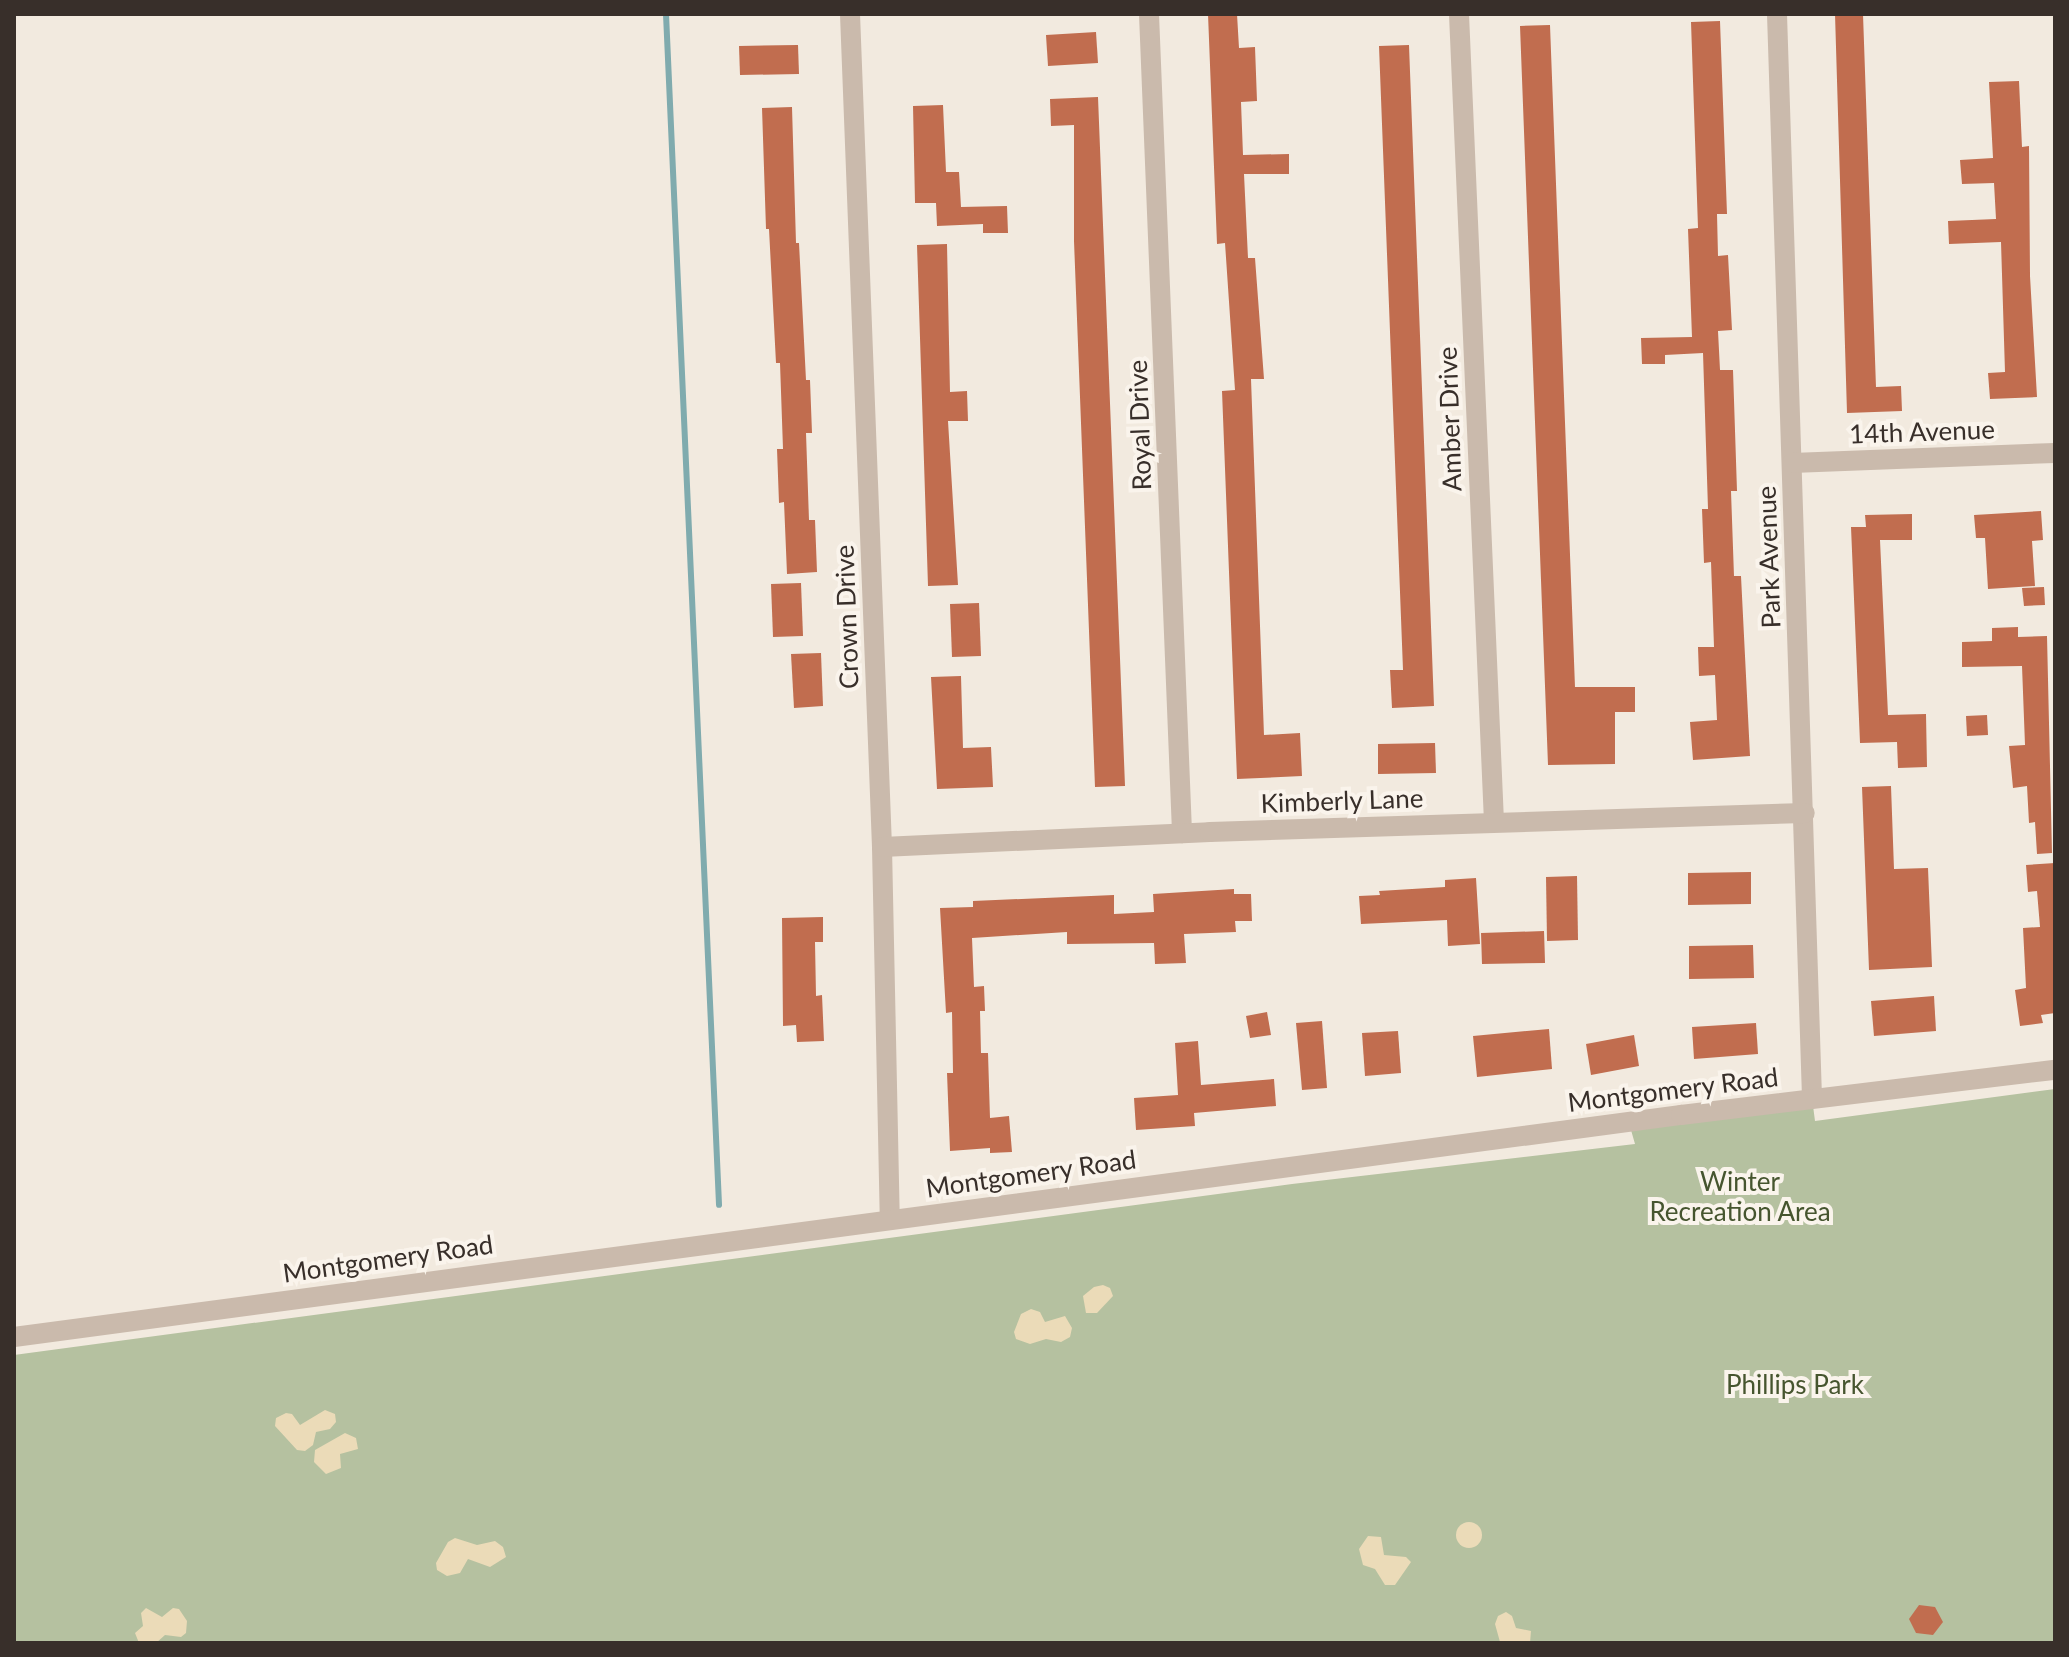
<!DOCTYPE html>
<html>
<head>
<meta charset="utf-8">
<style>
	body { margin:0 }
	#map { position:relative; width:2069px; height:1657px; overflow:hidden; background:#f2eadf; font-family:Lato,sans-serif }
	div>[style] { position:absolute }
	.green>* { inset:0; background:#b5c1a0 }
	.sand>* { inset:0; background:#ebdbb8 }
	.round { border-radius:50% }
	.stream>* { height:6px; margin:-3px; padding:0 3px; transform-origin:3px; border-radius:3px; background:#80abae }
	.building>* { inset:0; background:#c16d4f }
	.minor>* { height:20px; margin:-10px; padding:0 10px; transform-origin:10px; border-radius:10px; background:#cabaac }
	.tertiary>* { height:20px; margin:-10px; padding:0 10px; transform-origin:10px; border-radius:10px; background:#cabaac }
	span { translate:-50% -50%; white-space:nowrap; text-align:center; line-height:1.15; -webkit-text-stroke:8px #faf4ec; paint-order:stroke }
	.street-label { font-size:26px; color:#382f2a }
	.park-label { font-size:26px; color:#46552f }
	.frame { position:absolute; inset:0; border:16px solid #382f2a; pointer-events:none }
</style>
</head>
<body>
<div id="map">
	<div class="green">
		<i style="clip-path:polygon(2055px 1089px,2055px 1643px,14px 1643px,14px 1355px,1292px 1184px,1635px 1144px,1631px 1130px,1812px 1098px,1815px 1121px)"></i>
	</div>
	<div class="sand">
		<i style="clip-path:polygon(1103px 1285px,1110px 1288px,1113px 1296px,1097px 1313px,1086px 1313px,1083px 1296px,1094px 1287px)"></i>
		<i style="clip-path:polygon(1031px 1309px,1040px 1312px,1045px 1322px,1065px 1316px,1072px 1328px,1070px 1337px,1061px 1342px,1046px 1339px,1030px 1344px,1016px 1339px,1014px 1332px,1021px 1314px)"></i>
		<i style="clip-path:polygon(325px 1410px,335px 1414px,336px 1422px,330px 1429px,316px 1432px,313px 1445px,305px 1451px,297px 1450px,275px 1426px,276px 1418px,286px 1413px,292px 1414px,300px 1425px)"></i>
		<i style="clip-path:polygon(345px 1433px,356px 1438px,358px 1449px,340px 1454px,341px 1468px,326px 1474px,314px 1462px,315px 1450px)"></i>
		<i class="round" style="left:1456px;top:1522px;width:26px;height:26px"></i>
		<i style="clip-path:polygon(1368px 1536px,1381px 1537px,1384px 1555px,1406px 1557px,1411px 1562px,1395px 1585px,1385px 1585px,1375px 1569px,1363px 1565px,1359px 1549px)"></i>
		<i style="clip-path:polygon(455px 1538px,477px 1545px,495px 1541px,503px 1547px,506px 1557px,490px 1567px,468px 1559px,460px 1573px,447px 1576px,437px 1570px,436px 1563px,448px 1542px)"></i>
		<i style="clip-path:polygon(146px 1608px,162px 1617px,173px 1608px,179px 1609px,187px 1621px,186px 1633px,181px 1637px,165px 1635px,156px 1643px,139px 1643px,135px 1633px,143px 1626px,141px 1613px)"></i>
		<i style="clip-path:polygon(1506px 1612px,1512px 1616px,1516px 1628px,1531px 1631px,1530px 1643px,1500px 1642px,1495px 1624px,1498px 1616px)"></i>
	</div>
	<div class="stream">
		<i style="left:666px;top:14px;width:1192px;rotate:87.45deg"></i>
	</div>
	<div class="building">
		<i style="clip-path:polygon(1208px 14px,1237px 14px,1239px 48px,1255px 47px,1257px 101px,1241px 102px,1243px 155px,1289px 154px,1289px 174px,1244px 174px,1248px 258px,1255px 258px,1264px 379px,1251px 379px,1264px 735px,1300px 733px,1302px 776px,1237px 779px,1222px 391px,1235px 390px,1225px 243px,1217px 244px)"></i>
		<i style="clip-path:polygon(1835px 14px,1863px 14px,1876px 387px,1901px 386px,1902px 411px,1847px 413px)"></i>
		<i style="clip-path:polygon(1720px 21px,1727px 214px,1717px 214px,1718px 256px,1728px 255px,1732px 330px,1718px 331px,1720px 370px,1733px 370px,1737px 491px,1731px 491px,1734px 576px,1741px 576px,1750px 756px,1693px 760px,1690px 722px,1717px 720px,1715px 675px,1699px 676px,1698px 647px,1714px 647px,1711px 562px,1704px 563px,1702px 509px,1708px 509px,1703px 353px,1665px 355px,1665px 364px,1642px 364px,1641px 338px,1692px 337px,1688px 229px,1698px 228px,1691px 22px)"></i>
		<i style="clip-path:polygon(1550px 25px,1575px 687px,1635px 687px,1635px 712px,1615px 712px,1615px 764px,1548px 765px,1520px 26px)"></i>
		<i style="clip-path:polygon(1096px 32px,1098px 63px,1048px 66px,1046px 35px)"></i>
		<i style="clip-path:polygon(798px 45px,799px 74px,740px 75px,739px 46px)"></i>
		<i style="clip-path:polygon(1409px 45px,1434px 706px,1392px 708px,1390px 670px,1403px 670px,1379px 46px)"></i>
		<i style="clip-path:polygon(2019px 81px,2022px 147px,2029px 146px,2030px 276px,2037px 397px,1990px 399px,1988px 373px,2005px 372px,2001px 242px,1949px 244px,1948px 221px,1996px 219px,1994px 183px,1962px 184px,1960px 160px,1993px 158px,1989px 82px)"></i>
		<i style="clip-path:polygon(1098px 97px,1125px 786px,1095px 787px,1074px 241px,1074px 125px,1051px 126px,1050px 99px)"></i>
		<i style="clip-path:polygon(943px 105px,946px 172px,959px 172px,961px 207px,1007px 206px,1008px 233px,983px 233px,983px 224px,937px 226px,936px 203px,915px 203px,913px 106px)"></i>
		<i style="clip-path:polygon(792px 107px,796px 243px,799px 243px,806px 380px,810px 380px,812px 433px,806px 433px,809px 520px,815px 520px,817px 572px,787px 574px,784px 502px,779px 503px,777px 449px,783px 449px,780px 363px,776px 363px,769px 229px,766px 229px,762px 108px)"></i>
		<i style="clip-path:polygon(947px 244px,950px 392px,967px 391px,968px 421px,948px 421px,958px 585px,928px 586px,917px 245px)"></i>
		<i style="clip-path:polygon(2041px 511px,2043px 540px,2032px 541px,2035px 586px,1988px 589px,1985px 538px,1976px 538px,1974px 515px)"></i>
		<i style="clip-path:polygon(1912px 514px,1912px 540px,1880px 540px,1888px 715px,1926px 714px,1927px 767px,1898px 768px,1897px 742px,1860px 743px,1851px 527px,1866px 527px,1865px 515px)"></i>
		<i style="clip-path:polygon(801px 583px,803px 636px,773px 637px,771px 584px)"></i>
		<i style="clip-path:polygon(2044px 587px,2045px 605px,2024px 606px,2022px 588px)"></i>
		<i style="clip-path:polygon(979px 603px,981px 656px,952px 657px,950px 604px)"></i>
		<i style="clip-path:polygon(2018px 627px,2018px 637px,2047px 636px,2052px 853px,2037px 854px,2035px 822px,2029px 823px,2027px 786px,2013px 788px,2009px 746px,2025px 745px,2022px 666px,1962px 667px,1962px 642px,1992px 641px,1992px 628px)"></i>
		<i style="clip-path:polygon(821px 653px,823px 706px,794px 708px,791px 654px)"></i>
		<i style="clip-path:polygon(961px 676px,963px 748px,991px 747px,993px 787px,937px 789px,931px 677px)"></i>
		<i style="clip-path:polygon(1987px 715px,1988px 735px,1967px 736px,1966px 716px)"></i>
		<i style="clip-path:polygon(1435px 743px,1436px 773px,1378px 774px,1378px 744px)"></i>
		<i style="clip-path:polygon(1891px 786px,1894px 869px,1928px 868px,1932px 967px,1869px 970px,1862px 787px)"></i>
		<i style="clip-path:polygon(2055px 863px,2055px 1013px,2041px 1015px,2043px 1023px,2020px 1026px,2015px 990px,2026px 988px,2023px 928px,2040px 927px,2037px 891px,2028px 892px,2026px 865px)"></i>
		<i style="clip-path:polygon(1751px 872px,1751px 904px,1688px 905px,1688px 873px)"></i>
		<i style="clip-path:polygon(1577px 876px,1578px 940px,1547px 941px,1546px 877px)"></i>
		<i style="clip-path:polygon(1476px 878px,1480px 944px,1448px 946px,1447px 920px,1361px 924px,1359px 896px,1380px 895px,1379px 891px,1445px 887px,1445px 880px)"></i>
		<i style="clip-path:polygon(1234px 889px,1234px 894px,1251px 894px,1252px 921px,1235px 921px,1236px 932px,1184px 934px,1186px 963px,1155px 964px,1154px 943px,1067px 944px,1067px 932px,972px 938px,974px 987px,984px 986px,985px 1011px,980px 1011px,981px 1053px,988px 1053px,990px 1118px,1009px 1116px,1012px 1152px,990px 1153px,990px 1148px,950px 1151px,947px 1073px,953px 1073px,952px 1012px,946px 1013px,940px 908px,973px 907px,973px 901px,1114px 895px,1114px 914px,1154px 912px,1153px 894px)"></i>
		<i style="clip-path:polygon(823px 917px,823px 942px,815px 942px,816px 996px,822px 995px,824px 1041px,797px 1042px,796px 1025px,783px 1026px,782px 918px)"></i>
		<i style="clip-path:polygon(1544px 931px,1545px 963px,1482px 964px,1481px 933px)"></i>
		<i style="clip-path:polygon(1753px 945px,1754px 978px,1689px 979px,1689px 946px)"></i>
		<i style="clip-path:polygon(1934px 996px,1936px 1031px,1874px 1036px,1871px 1001px)"></i>
		<i style="clip-path:polygon(1267px 1012px,1271px 1035px,1250px 1038px,1246px 1016px)"></i>
		<i style="clip-path:polygon(1322px 1021px,1327px 1088px,1302px 1090px,1296px 1023px)"></i>
		<i style="clip-path:polygon(1756px 1023px,1758px 1054px,1694px 1059px,1692px 1027px)"></i>
		<i style="clip-path:polygon(1549px 1029px,1552px 1069px,1477px 1077px,1473px 1036px)"></i>
		<i style="clip-path:polygon(1398px 1031px,1401px 1073px,1365px 1076px,1362px 1033px)"></i>
		<i style="clip-path:polygon(1634px 1035px,1639px 1066px,1591px 1075px,1586px 1044px)"></i>
		<i style="clip-path:polygon(1198px 1041px,1201px 1085px,1274px 1079px,1276px 1106px,1194px 1113px,1195px 1126px,1136px 1130px,1134px 1098px,1178px 1095px,1175px 1043px)"></i>
		<i style="clip-path:polygon(1919px 1605px,1935px 1607px,1943px 1622px,1933px 1635px,1916px 1633px,1909px 1619px)"></i>
	</div>
	<div class="minor">
		<i style="left:850px;top:14px;width:834px;rotate:87.8deg"></i>
		<i style="left:882px;top:847px;width:372px;rotate:88.8deg"></i>
		<i style="left:1149px;top:14px;width:820px;rotate:87.69deg"></i>
		<i style="left:1459px;top:14px;width:809px;rotate:87.52deg"></i>
		<i style="left:1777px;top:14px;width:1085px;rotate:88.15deg"></i>
		<i style="left:1792px;top:463px;width:263px;rotate:-2.2deg"></i>
		<i style="left:882px;top:847px;width:328px;rotate:-2.6deg"></i>
		<i style="left:1210px;top:832px;width:595px;rotate:-1.83deg"></i>
	</div>
	<div class="tertiary">
		<i style="left:14px;top:1337px;width:1682px;rotate:-7.59deg"></i>
		<i style="left:1681px;top:1115px;width:377px;rotate:-6.9deg"></i>
	</div>
	<div class="street-label">
		<span style="left:1450px;top:419px;rotate:-92deg">Amber Drive</span>
		<span style="left:1140px;top:425px;rotate:-92deg">Royal Drive</span>
		<span style="left:1922px;top:432px;rotate:-2deg">14th Avenue</span>
		<span style="left:1769px;top:557px;rotate:-92deg">Park Avenue</span>
		<span style="left:847px;top:617px;rotate:-92deg">Crown Drive</span>
		<span style="left:1342px;top:801px;rotate:-2deg">Kimberly Lane</span>
		<span style="left:1673px;top:1090px;rotate:-7deg">Montgomery Road</span>
		<span style="left:1031px;top:1174px;rotate:-8deg">Montgomery Road</span>
		<span style="left:388px;top:1259px;rotate:-8deg">Montgomery Road</span>
	</div>
	<div class="park-label">
		<span style="left:1740px;top:1197px">Winter<br>Recreation Area</span>
		<span style="left:1795px;top:1385px">Phillips Park</span>
	</div>
	<div class="frame"></div>
</div>
</body>
</html>
